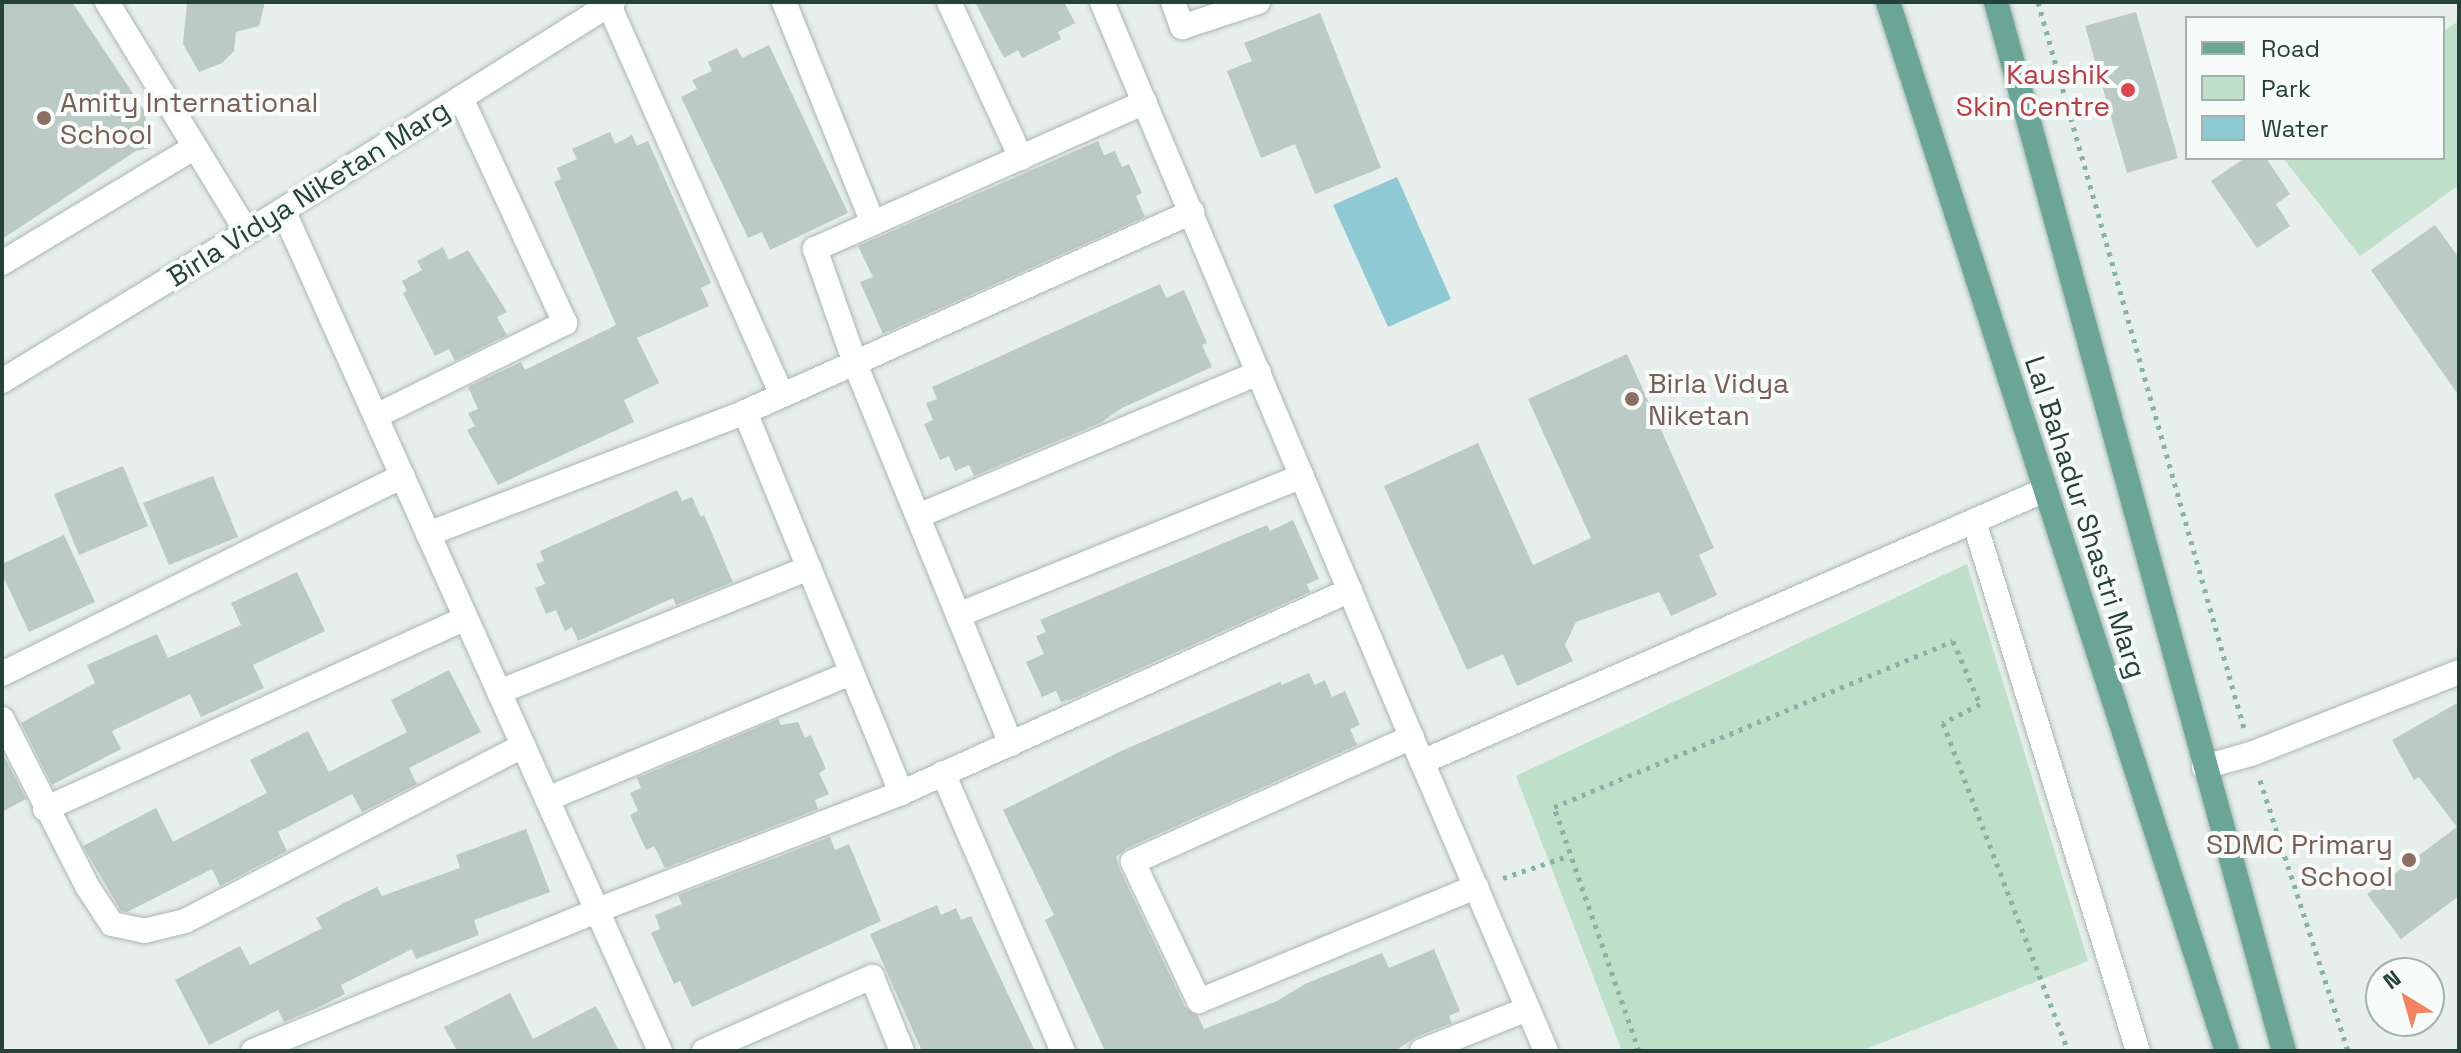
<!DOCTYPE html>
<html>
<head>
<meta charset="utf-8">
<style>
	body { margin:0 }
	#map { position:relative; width:2461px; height:1053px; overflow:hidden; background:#e6efeb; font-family:"Space Grotesk",sans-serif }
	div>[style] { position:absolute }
	.green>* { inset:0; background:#bfe0c8 }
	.water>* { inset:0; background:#8ec9d4 }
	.building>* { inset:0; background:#bbcac4 }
	.path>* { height:5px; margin-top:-2.5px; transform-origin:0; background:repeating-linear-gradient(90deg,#86b3a5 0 4px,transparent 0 10px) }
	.roads { filter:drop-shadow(0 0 2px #a8b8b2) drop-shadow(0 0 2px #a8b8b2) }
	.minor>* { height:24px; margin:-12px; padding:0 12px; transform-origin:12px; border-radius:12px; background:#fff }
	.major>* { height:24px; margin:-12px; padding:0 12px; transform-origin:12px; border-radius:12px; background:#6aa596 }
	.dots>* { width:22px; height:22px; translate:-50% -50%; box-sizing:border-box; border:4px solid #f7fbf9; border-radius:50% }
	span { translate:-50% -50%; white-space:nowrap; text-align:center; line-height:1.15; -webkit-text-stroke:8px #f7fbf9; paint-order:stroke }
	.health-label { font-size:28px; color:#be3a42 }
	.right { translate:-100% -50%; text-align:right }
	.education-label { font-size:28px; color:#785e54 }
	.left { translate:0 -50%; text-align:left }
	.street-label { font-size:28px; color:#24423a }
	.frame { position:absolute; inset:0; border:4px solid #24423a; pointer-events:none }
	.legend { position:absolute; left:2185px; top:16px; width:260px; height:144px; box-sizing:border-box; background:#f7fbf9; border:2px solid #a3b1ad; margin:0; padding:10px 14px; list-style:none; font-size:24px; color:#24423a }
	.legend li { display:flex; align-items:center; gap:16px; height:40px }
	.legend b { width:40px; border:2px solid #a3b1ad }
	.north { position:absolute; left:2365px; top:957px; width:80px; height:80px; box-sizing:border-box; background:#f7fbf9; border:2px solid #a3b1ad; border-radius:50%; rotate:323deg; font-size:22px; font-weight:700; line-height:32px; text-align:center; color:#24423a }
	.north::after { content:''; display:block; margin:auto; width:28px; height:36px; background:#f4845f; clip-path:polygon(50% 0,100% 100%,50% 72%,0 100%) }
</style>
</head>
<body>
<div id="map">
	<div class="green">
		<i style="clip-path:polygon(2459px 21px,2459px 185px,2360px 256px,2283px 158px,2443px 158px,2443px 31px)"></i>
		<i style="clip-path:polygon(1967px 564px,2088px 961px,1861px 1051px,1622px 1051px,1516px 776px)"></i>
	</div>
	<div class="water">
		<i style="clip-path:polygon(1397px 177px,1451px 299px,1388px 327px,1333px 205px)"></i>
	</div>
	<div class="building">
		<i style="clip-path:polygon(2px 2px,72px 2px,144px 110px,151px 148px,136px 151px,2px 239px)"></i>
		<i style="clip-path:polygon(187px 2px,265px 2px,259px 26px,236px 32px,234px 51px,222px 63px,199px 72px,183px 44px)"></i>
		<i style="clip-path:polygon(975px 2px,1064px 2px,1075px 23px,1058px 32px,1061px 39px,1022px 58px,1018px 50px,1004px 58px)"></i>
		<i style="clip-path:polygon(2136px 12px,2178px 158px,2127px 173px,2085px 26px)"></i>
		<i style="clip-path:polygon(1320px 13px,1381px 168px,1315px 194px,1295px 144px,1261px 158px,1227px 71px,1252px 61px,1244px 43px)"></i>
		<i style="clip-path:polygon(769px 45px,848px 213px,770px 250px,762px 232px,748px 238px,681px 97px,697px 89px,692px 80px,712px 71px,708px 62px,737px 48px,742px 58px)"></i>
		<i style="clip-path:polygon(610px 132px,615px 144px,632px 135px,637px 146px,648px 141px,711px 283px,701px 288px,709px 306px,637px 338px,659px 383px,624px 400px,634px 422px,498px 485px,467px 430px,475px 426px,468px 413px,478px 409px,468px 387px,521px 362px,525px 370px,616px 325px,554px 182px,561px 179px,557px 168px,577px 159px,572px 149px)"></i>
		<i style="clip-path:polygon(1098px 141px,1104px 155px,1115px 151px,1122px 167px,1129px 164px,1142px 193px,1136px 196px,1145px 217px,883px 334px,860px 282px,873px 277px,858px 246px)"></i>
		<i style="clip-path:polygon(2245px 158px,2266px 158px,2290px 194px,2276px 204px,2290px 226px,2257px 248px,2211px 181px)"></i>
		<i style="clip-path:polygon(2435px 225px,2459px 258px,2459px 396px,2371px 270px)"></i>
		<i style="clip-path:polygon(443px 247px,449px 260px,468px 250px,507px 312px,497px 317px,507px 335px,455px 361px,449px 349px,435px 356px,403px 293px,407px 291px,402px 281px,422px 270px,417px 261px)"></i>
		<i style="clip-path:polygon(1160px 284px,1166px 298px,1184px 290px,1207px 343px,1202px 345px,1212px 367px,1122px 408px,1100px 423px,974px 476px,969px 465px,955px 471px,949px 456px,940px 460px,924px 424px,933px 420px,926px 403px,937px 399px,932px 387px)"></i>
		<i style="clip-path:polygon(1627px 354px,1714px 548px,1699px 555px,1717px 595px,1671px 616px,1659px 592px,1576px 622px,1565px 645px,1573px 661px,1517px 686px,1503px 654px,1467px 670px,1384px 486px,1478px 443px,1533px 565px,1591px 538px,1528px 399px)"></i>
		<i style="clip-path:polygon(123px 466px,148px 526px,79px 555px,54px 494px)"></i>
		<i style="clip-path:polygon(213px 476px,238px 537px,169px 565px,143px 503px)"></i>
		<i style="clip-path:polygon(677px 490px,682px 501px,692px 497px,701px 517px,704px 515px,733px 582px,676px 605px,673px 598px,578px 641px,572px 627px,565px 631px,556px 610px,546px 614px,535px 588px,545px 584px,536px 564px,544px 561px,540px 551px)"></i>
		<i style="clip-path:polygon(1293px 520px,1319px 579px,1307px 584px,1310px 592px,1072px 699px,1061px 702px,1056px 691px,1042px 697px,1026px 662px,1044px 654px,1036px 636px,1046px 632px,1040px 620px,1267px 525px,1270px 531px)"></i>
		<i style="clip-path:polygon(64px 535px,95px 602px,29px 632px,2px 574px,2px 564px)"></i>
		<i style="clip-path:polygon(297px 572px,325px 631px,253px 665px,264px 688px,201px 717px,190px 694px,112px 731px,121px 749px,52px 785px,21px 723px,95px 683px,87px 665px,157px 634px,168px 658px,241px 625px,231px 603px)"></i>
		<i style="clip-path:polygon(449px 670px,481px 732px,409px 768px,417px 784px,362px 812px,352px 794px,278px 832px,287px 851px,220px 886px,212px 869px,127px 912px,121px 911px,83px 846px,156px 808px,173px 842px,267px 793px,250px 760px,308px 731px,329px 772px,407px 732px,391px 700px)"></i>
		<i style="clip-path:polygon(1309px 673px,1315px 685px,1325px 680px,1332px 697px,1345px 691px,1360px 725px,1350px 729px,1357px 745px,1127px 848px,1116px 857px,1119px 868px,1185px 1007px,1198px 1016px,1204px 1029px,1277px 1001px,1305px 984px,1382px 953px,1389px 968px,1434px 949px,1460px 1011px,1449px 1016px,1452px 1023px,1416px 1037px,1395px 1051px,1105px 1051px,1045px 920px,1054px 915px,1003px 810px,1119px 752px,1280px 682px,1282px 685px)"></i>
		<i style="clip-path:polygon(2459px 702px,2459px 896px,2401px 939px,2367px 894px,2457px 827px,2419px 777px,2414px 780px,2392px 740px)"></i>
		<i style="clip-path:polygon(778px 719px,781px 725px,798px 722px,805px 738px,811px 735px,826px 769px,819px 773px,829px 794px,815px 800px,818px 809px,665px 868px,654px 846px,646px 850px,630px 815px,638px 811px,630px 793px,641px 788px,637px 778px)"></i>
		<i style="clip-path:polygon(2px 752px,26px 799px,2px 812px)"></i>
		<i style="clip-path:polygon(526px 829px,550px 892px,474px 920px,479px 935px,416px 959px,412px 949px,341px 985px,345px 994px,317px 1008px,284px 1022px,278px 1010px,209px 1045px,175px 980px,240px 946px,250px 965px,322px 928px,316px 918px,344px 903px,377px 887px,382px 896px,460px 868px,456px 855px)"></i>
		<i style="clip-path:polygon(830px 837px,835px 850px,849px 844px,881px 921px,692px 1007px,680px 981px,674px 984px,651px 933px,660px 929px,655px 915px,682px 904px,678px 895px)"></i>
		<i style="clip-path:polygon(937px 905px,941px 915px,956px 908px,961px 920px,971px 916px,1035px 1051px,922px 1051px,870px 934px)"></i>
		<i style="clip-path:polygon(510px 993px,533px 1039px,596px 1006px,619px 1051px,457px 1051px,444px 1027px)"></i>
	</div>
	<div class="path">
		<i style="left:2038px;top:2px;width:755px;rotate:74.16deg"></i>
		<i style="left:2260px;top:780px;width:285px;rotate:72deg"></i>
		<i style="left:1503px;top:878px;width:69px;rotate:-18.7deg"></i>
		<i style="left:1639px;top:1051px;width:258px;rotate:-109.2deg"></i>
		<i style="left:1554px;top:807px;width:432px;rotate:-22.6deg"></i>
		<i style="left:1953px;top:641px;width:69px;rotate:66.8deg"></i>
		<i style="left:1980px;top:704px;width:42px;rotate:152.8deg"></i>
		<i style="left:1943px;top:723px;width:351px;rotate:69.1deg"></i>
	</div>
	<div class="roads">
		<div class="minor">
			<i style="left:107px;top:2px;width:269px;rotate:58.7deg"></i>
			<i style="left:784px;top:2px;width:238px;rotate:68.1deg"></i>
			<i style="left:949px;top:2px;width:172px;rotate:65.2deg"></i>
			<i style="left:1102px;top:2px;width:825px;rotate:67.17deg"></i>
			<i style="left:1173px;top:2px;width:27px;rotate:70deg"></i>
			<i style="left:1182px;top:27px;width:80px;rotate:-18.2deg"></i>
			<i style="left:609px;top:5px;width:427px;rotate:66.1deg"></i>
			<i style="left:283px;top:210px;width:922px;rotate:65.85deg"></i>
			<i style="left:2px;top:263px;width:225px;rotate:-31deg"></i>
			<i style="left:2px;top:381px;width:329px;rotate:-31.3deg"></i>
			<i style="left:283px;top:210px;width:390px;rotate:-32.2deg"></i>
			<i style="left:745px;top:412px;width:412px;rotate:67.7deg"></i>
			<i style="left:376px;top:416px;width:211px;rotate:-26.2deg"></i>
			<i style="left:565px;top:323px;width:248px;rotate:-114.8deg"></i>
			<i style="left:918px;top:516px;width:370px;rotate:-22.8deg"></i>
			<i style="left:1974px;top:521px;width:555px;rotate:72.81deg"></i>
			<i style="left:428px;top:534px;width:340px;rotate:-21deg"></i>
			<i style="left:745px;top:412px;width:490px;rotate:-24.1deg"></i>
			<i style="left:958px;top:615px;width:371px;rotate:-22deg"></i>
			<i style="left:2px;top:674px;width:447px;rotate:-26.3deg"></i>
			<i style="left:499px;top:692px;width:334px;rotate:-21.8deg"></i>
			<i style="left:2px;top:719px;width:187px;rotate:63deg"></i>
			<i style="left:87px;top:886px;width:45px;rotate:56.7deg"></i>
			<i style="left:112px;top:924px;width:33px;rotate:12deg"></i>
			<i style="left:144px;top:931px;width:42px;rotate:-13.7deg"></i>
			<i style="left:185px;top:921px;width:381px;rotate:-27.4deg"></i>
			<i style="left:1412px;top:737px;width:306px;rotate:155.9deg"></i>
			<i style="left:1133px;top:862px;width:154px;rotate:64.6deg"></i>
			<i style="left:1199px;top:1001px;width:300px;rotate:-22.4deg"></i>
			<i style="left:1011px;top:744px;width:412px;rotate:-112.3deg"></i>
			<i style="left:855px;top:363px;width:121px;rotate:-109.3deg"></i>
			<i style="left:815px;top:249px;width:361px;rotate:-24deg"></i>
			<i style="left:2204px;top:767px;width:49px;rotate:-15.5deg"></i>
			<i style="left:2251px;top:754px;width:224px;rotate:-21.5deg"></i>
			<i style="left:943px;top:773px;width:303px;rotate:66.7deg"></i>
			<i style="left:547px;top:799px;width:329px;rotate:-22.5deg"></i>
			<i style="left:45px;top:809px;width:462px;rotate:-24.4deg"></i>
			<i style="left:253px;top:1051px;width:373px;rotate:-22.2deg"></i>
			<i style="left:598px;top:910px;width:325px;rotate:-21.1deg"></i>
			<i style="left:901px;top:793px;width:493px;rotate:-24.3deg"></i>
			<i style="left:704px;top:1051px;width:184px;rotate:-23.8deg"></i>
			<i style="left:872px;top:977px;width:80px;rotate:67.9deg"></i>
			<i style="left:1422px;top:1051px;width:113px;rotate:-21.8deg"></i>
			<i style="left:1546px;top:1051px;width:314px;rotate:-113.2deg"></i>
			<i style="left:1422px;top:762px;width:680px;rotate:-23.59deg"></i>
		</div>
		<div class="major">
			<i style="left:1888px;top:2px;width:1102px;rotate:72.09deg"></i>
			<i style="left:1996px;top:2px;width:1088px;rotate:74.65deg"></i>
		</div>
	</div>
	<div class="dots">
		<i style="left:2128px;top:90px;background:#e0444e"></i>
		<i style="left:44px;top:118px;background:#8d6e63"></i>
		<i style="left:1632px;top:399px;background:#8d6e63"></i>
		<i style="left:2409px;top:860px;background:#8d6e63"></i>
	</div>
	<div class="health-label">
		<span class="right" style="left:2110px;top:90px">Kaushik<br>Skin Centre</span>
	</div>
	<div class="education-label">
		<span class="left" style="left:60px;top:118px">Amity International<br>School</span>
		<span class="left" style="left:1648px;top:399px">Birla Vidya<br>Niketan</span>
		<span class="right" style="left:2393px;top:860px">SDMC Primary<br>School</span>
	</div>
	<div class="street-label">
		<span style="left:308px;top:193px;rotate:-32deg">Birla Vidya Niketan Marg</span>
		<span style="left:2086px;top:517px;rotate:72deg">Lal Bahadur Shastri Marg</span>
	</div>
	<div class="frame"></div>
	<ul class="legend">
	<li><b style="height:10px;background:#6aa596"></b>Road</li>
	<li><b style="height:22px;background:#bfe0c8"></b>Park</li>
	<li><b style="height:22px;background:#8ec9d4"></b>Water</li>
	</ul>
	<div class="north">N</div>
</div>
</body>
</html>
